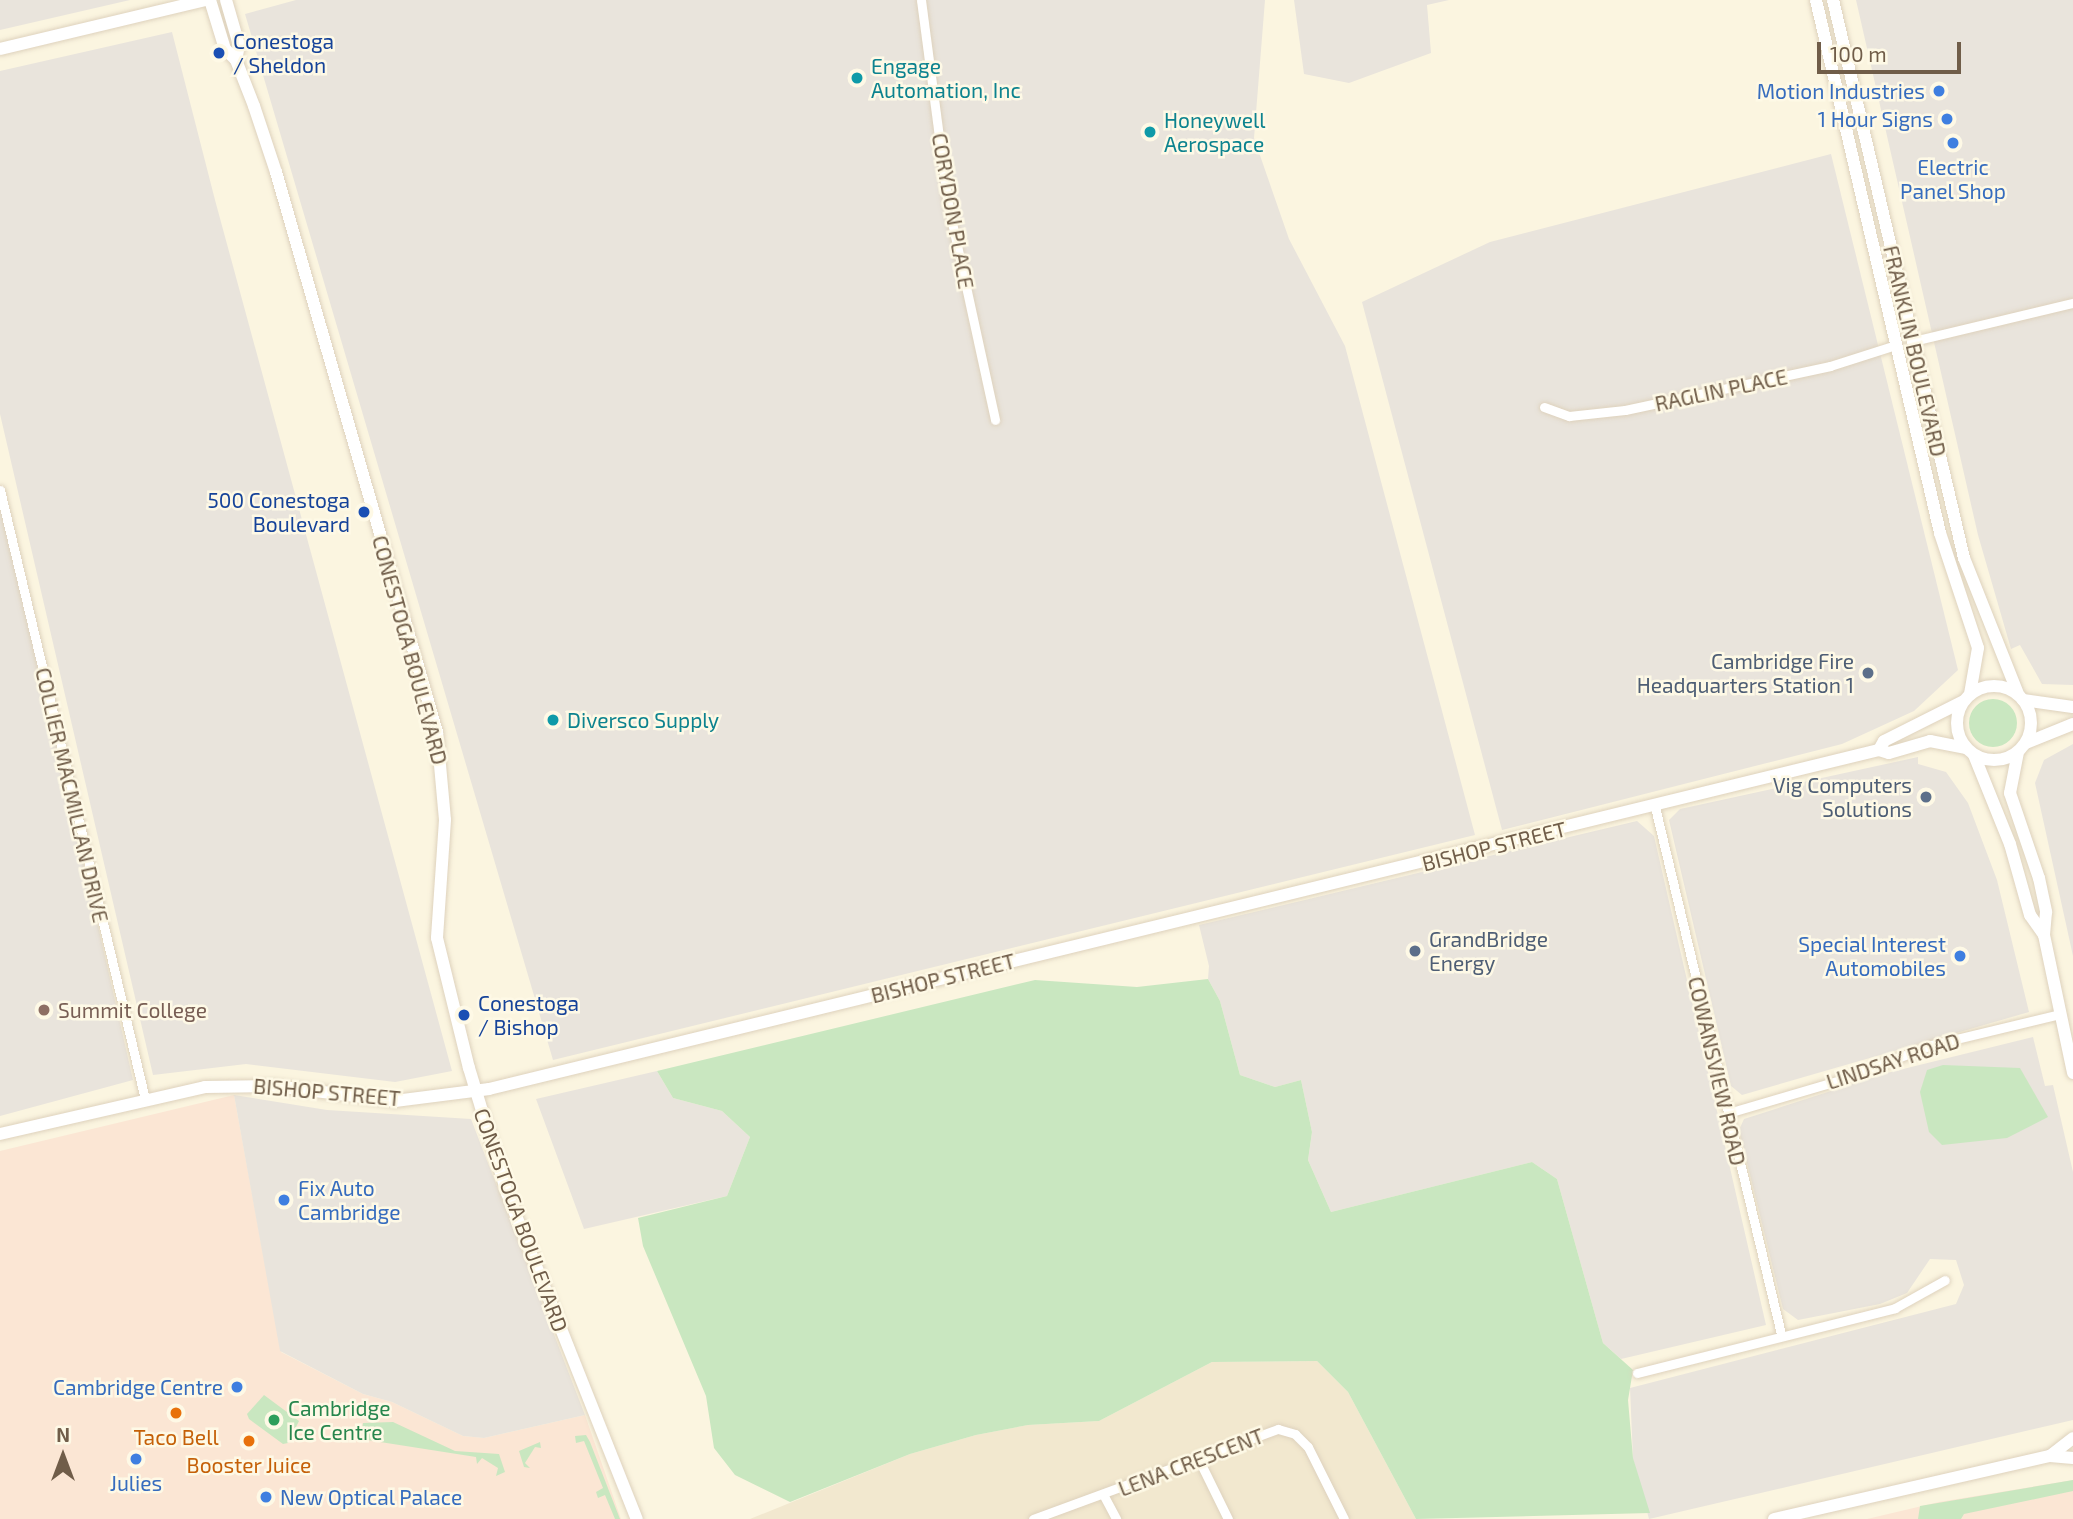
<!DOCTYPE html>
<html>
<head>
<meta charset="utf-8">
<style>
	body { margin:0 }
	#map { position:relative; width:2073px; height:1519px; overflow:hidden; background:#fbf5e0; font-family:"Exo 2",sans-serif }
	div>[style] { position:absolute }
	.residential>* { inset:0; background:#f2e8cf }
	.commercial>* { inset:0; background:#fbe6d4 }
	.industrial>* { inset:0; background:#e9e4dc }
	.green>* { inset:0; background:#c9e7c0 }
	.round { border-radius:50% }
	.roads { filter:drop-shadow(0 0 2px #ded2bd) drop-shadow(0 0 2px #ded2bd) }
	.street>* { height:9px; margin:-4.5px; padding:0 4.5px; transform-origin:4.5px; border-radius:4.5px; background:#fff }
	.secondary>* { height:12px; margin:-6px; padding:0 6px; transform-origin:6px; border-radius:6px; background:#fff }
	.secondary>.ring { margin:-6px; padding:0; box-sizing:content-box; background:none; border:12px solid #fff; border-radius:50% }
	.dots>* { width:19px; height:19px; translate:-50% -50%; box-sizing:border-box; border:4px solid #fef9e6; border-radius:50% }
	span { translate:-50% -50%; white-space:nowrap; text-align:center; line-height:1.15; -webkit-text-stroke:5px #fef9e6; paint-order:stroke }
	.transit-label { font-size:21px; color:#164399 }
	.left { translate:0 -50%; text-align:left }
	.right { translate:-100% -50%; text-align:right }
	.culture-label { font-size:21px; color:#0d838f }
	.shop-label { font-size:21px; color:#366cbe }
	.street-label { font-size:21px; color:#705d49 }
	.service-label { font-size:21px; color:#4e5e75 }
	.education-label { font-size:21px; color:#785e54 }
	.leisure-label { font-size:21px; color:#27864d }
	.food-label { font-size:21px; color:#c56008 }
	.north { position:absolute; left:28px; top:1421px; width:70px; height:70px; -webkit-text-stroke:5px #fef9e6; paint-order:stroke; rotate:0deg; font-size:19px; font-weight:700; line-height:28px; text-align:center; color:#705d49 }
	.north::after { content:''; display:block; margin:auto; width:24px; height:32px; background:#705d49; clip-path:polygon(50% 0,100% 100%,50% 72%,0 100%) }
	.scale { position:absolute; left:1817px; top:42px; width:144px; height:32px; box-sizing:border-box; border:4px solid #705d49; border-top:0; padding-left:9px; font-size:21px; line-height:24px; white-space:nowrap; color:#705d49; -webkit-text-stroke:5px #fef9e6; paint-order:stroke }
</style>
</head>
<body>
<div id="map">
	<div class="residential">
		<i style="clip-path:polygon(1317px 1361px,1348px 1392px,1416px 1519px,750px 1519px,910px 1454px,976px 1435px,1028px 1425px,1099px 1421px,1212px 1362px)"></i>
	</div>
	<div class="commercial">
		<i style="clip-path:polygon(234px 1095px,281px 1352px,363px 1394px,392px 1402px,463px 1436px,484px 1438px,585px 1415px,621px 1519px,0 1519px,0 1151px)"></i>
		<i style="clip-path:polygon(2073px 1480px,2073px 1519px,1867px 1519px,1939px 1502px)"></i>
	</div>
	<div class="industrial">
		<i style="clip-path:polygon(0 0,130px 0,0 30px)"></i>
		<i style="clip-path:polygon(296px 0,1265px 0,1254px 138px,1289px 239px,1345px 346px,1475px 835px,553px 1060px,245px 14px)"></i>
		<i style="clip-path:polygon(1294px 0,1449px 0,1427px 5px,1431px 53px,1349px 83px,1304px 74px)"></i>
		<i style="clip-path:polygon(1856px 0,2073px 0,2073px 685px,2042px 684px,2020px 645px,2011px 649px,1978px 535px)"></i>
		<i style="clip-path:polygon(172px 32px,215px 200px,452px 1071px,395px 1082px,246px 1064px,153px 1075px,0 414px,0 71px)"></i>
		<i style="clip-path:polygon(1831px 154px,1958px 670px,1914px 711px,1842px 744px,1502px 830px,1362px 302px,1490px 242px)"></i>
		<i style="clip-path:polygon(0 494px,133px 1080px,0 1116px)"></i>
		<i style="clip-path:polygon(2073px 744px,2073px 956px,2035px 783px,2044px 760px)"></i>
		<i style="clip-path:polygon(1918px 757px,1918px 764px,1946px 772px,1968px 803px,1997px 880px,2029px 1012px,1742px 1095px,1731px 1086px,1669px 820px,1680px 809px)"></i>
		<i style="clip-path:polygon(1637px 821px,1654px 836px,1766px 1325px,1621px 1359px,1603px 1343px,1557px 1179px,1532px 1162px,1331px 1212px,1308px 1160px,1312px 1132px,1301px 1080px,1275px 1087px,1240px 1075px,1220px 1001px,1208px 979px,1209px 966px,1199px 925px)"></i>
		<i style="clip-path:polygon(2033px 1037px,2045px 1086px,2053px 1085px,2073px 1172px,2073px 1420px,1649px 1519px,1633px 1459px,1630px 1388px,1956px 1304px,1964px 1285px,1956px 1260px,1930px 1259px,1907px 1293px,1880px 1304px,1798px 1320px,1783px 1309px,1739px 1130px,1744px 1119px,1887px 1073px)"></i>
		<i style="clip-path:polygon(657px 1071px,673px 1098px,722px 1111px,750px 1137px,727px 1196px,584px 1229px,536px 1099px)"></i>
		<i style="clip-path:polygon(234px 1095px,327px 1110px,471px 1119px,585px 1415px,484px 1438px,463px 1436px,392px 1402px,363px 1394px,280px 1351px)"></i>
	</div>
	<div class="green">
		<i class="round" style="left:1969px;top:699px;width:48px;height:48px"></i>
		<i style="clip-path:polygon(1208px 979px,1220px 1001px,1240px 1075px,1275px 1087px,1301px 1080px,1312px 1132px,1308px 1160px,1331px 1212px,1532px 1162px,1557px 1179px,1603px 1343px,1633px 1370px,1628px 1400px,1633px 1458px,1650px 1513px,1416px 1519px,1348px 1392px,1317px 1361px,1212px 1362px,1099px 1421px,1028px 1425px,976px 1435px,910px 1454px,790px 1502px,735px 1475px,714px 1448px,706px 1396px,643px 1246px,638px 1218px,727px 1196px,750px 1137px,722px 1111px,673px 1098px,657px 1071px,1035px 980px,1137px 987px)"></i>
		<i style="clip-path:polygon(1943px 1065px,2020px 1068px,2048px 1117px,2007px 1138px,1942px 1145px,1929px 1132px,1920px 1092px,1927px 1070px)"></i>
		<i style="clip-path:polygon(264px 1395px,299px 1421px,288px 1443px,283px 1444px,249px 1419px,247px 1414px)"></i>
		<i style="clip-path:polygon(393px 1422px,455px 1451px,499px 1454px,505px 1472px,496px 1476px,498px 1468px,482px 1458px,477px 1464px,476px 1457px,361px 1439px,363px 1423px)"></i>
		<i style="clip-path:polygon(586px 1435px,590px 1442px,620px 1519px,615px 1519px,605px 1495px,598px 1498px,596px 1492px,603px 1488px,584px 1441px,576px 1443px,575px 1436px)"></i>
		<i style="clip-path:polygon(540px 1442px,541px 1448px,535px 1447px,525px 1463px,530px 1468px,524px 1467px,519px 1451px)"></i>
		<i style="clip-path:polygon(2073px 1480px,2073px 1491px,1964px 1514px,1961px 1519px,1918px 1519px,1920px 1506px)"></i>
	</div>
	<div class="roads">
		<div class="street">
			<i style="left:921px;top:0;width:206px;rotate:82.5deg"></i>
			<i style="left:948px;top:204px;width:221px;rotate:77.7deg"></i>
			<i style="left:1913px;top:341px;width:164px;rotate:-13.4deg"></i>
			<i style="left:1544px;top:407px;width:27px;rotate:20deg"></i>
			<i style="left:1569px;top:416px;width:56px;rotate:-6.1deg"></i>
			<i style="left:1625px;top:410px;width:210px;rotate:-12.1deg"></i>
			<i style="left:1830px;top:366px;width:69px;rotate:-17.7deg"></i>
			<i style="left:0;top:490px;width:626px;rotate:76.61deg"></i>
			<i style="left:1655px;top:807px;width:542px;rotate:76.55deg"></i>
			<i style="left:1728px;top:1113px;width:117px;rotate:-16.4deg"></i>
			<i style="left:1840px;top:1080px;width:97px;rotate:-21deg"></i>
			<i style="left:1931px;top:1045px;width:133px;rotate:-13.5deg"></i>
			<i style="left:1637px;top:1373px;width:266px;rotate:-14.1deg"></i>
			<i style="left:1895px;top:1308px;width:57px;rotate:-29.2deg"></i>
			<i style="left:1198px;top:1458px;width:68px;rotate:63.8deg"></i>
			<i style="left:1104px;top:1496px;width:26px;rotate:62deg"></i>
			<i style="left:1033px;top:1519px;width:261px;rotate:-20.2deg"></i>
			<i style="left:1278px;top:1429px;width:18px;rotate:16deg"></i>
			<i style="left:1295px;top:1434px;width:18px;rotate:45deg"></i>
			<i style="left:1308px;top:1447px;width:80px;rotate:63.4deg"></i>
		</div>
		<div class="secondary">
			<i style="left:210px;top:0;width:51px;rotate:73deg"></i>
			<i style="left:225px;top:49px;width:16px;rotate:45deg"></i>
			<i style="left:236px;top:60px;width:49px;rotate:68.6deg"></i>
			<i style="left:254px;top:106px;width:70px;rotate:71.6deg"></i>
			<i style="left:276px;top:172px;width:583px;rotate:73.96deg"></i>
			<i style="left:437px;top:732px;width:88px;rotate:84.8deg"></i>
			<i style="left:445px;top:820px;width:118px;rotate:93.9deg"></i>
			<i style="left:437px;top:938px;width:134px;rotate:76.2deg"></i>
			<i style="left:469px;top:1068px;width:131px;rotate:73.1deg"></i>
			<i style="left:507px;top:1193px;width:351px;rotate:68.3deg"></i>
			<i style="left:226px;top:0;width:47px;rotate:73.9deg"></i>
			<i style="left:239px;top:45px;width:15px;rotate:101deg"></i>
			<i style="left:1816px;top:0;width:547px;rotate:76.9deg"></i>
			<i style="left:1940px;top:533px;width:121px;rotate:71.7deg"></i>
			<i style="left:1978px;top:648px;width:47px;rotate:99.9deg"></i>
			<i style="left:1833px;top:0;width:573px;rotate:76.79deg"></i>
			<i style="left:1964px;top:558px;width:146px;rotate:68.3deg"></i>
			<i style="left:0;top:49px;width:212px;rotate:-13.4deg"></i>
			<i class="ring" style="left:1957px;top:686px;width:62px;height:62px"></i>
			<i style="left:2023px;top:700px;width:50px;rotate:8deg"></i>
			<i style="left:2026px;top:743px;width:51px;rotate:-22deg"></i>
			<i style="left:1879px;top:750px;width:10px;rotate:-61deg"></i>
			<i style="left:1884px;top:741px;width:89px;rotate:-26.6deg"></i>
			<i style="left:2018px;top:752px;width:42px;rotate:101deg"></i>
			<i style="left:2010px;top:793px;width:90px;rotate:71.2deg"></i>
			<i style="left:2039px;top:878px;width:35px;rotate:78deg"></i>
			<i style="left:2046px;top:912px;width:23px;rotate:95deg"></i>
			<i style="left:2044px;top:935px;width:141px;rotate:78.1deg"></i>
			<i style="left:1974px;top:755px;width:96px;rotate:68deg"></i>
			<i style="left:2010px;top:844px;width:74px;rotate:74.3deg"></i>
			<i style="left:2030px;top:915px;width:24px;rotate:55deg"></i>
			<i style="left:0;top:1134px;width:210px;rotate:-12.9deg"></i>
			<i style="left:205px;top:1087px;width:70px;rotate:-0.8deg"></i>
			<i style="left:275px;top:1086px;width:121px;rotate:7.1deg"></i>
			<i style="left:395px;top:1101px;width:95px;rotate:-7.3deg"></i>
			<i style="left:489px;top:1089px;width:1431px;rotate:-13.71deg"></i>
			<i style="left:1879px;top:750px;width:10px;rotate:17deg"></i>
			<i style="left:1889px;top:753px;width:43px;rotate:-16.3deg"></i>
			<i style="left:1930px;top:741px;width:37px;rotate:11deg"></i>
			<i style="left:2050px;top:1456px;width:29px;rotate:-38deg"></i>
			<i style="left:1774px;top:1519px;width:283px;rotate:-12.9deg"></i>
			<i style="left:2050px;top:1456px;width:23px;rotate:5deg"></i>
		</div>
	</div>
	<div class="dots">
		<i style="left:219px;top:53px;background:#1a4fb4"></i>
		<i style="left:857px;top:78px;background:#0f9aa8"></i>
		<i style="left:1939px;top:91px;background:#3f7fe0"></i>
		<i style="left:1947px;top:119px;background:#3f7fe0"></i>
		<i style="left:1150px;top:132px;background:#0f9aa8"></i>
		<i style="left:1953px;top:143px;background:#3f7fe0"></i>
		<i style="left:364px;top:512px;background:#1a4fb4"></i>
		<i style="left:1868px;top:673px;background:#5c6f8a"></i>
		<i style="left:553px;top:720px;background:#0f9aa8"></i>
		<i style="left:1926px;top:797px;background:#5c6f8a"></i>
		<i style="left:1415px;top:951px;background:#5c6f8a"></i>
		<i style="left:1960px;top:956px;background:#3f7fe0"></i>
		<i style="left:44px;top:1010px;background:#8d6e63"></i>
		<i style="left:464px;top:1015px;background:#1a4fb4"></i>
		<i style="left:284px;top:1200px;background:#3f7fe0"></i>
		<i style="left:237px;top:1387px;background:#3f7fe0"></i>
		<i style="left:176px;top:1413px;background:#e8710a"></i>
		<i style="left:274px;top:1420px;background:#2e9e5b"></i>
		<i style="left:249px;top:1441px;background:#e8710a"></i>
		<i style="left:136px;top:1459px;background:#3f7fe0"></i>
		<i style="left:266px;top:1497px;background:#3f7fe0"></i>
	</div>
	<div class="transit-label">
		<span class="left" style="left:233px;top:53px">Conestoga<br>/ Sheldon</span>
		<span class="right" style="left:350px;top:512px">500 Conestoga<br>Boulevard</span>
		<span class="left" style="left:478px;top:1015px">Conestoga<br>/ Bishop</span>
	</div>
	<div class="culture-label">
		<span class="left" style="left:871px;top:78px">Engage<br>Automation, Inc</span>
		<span class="left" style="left:1164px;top:132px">Honeywell<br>Aerospace</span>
		<span class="left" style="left:567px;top:720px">Diversco Supply</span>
	</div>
	<div class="shop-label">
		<span class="right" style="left:1925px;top:91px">Motion Industries</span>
		<span class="right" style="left:1933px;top:119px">1 Hour Signs</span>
		<span style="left:1953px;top:179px">Electric<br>Panel Shop</span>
		<span class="right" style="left:1946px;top:956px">Special Interest<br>Automobiles</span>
		<span class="left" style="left:298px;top:1200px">Fix Auto<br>Cambridge</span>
		<span class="right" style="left:223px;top:1387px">Cambridge Centre</span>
		<span style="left:136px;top:1483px">Julies</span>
		<span class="left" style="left:280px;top:1497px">New Optical Palace</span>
	</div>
	<div class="street-label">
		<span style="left:953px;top:211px;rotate:80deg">CORYDON PLACE</span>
		<span style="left:1915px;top:351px;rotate:77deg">FRANKLIN BOULEVARD</span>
		<span style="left:1721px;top:390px;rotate:-12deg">RAGLIN PLACE</span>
		<span style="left:410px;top:650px;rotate:75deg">CONESTOGA BOULEVARD</span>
		<span style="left:72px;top:795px;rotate:77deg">COLLIER MACMILLAN DRIVE</span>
		<span style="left:1494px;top:846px;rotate:-14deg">BISHOP STREET</span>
		<span style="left:943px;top:978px;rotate:-14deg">BISHOP STREET</span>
		<span style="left:1893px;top:1061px;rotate:-18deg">LINDSAY ROAD</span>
		<span style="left:1717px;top:1071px;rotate:77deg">COWANSVIEW ROAD</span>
		<span style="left:327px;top:1092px;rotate:5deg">BISHOP STREET</span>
		<span style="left:521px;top:1220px;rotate:70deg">CONESTOGA BOULEVARD</span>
		<span style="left:1191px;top:1462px;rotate:-21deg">LENA CRESCENT</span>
	</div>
	<div class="service-label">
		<span class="right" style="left:1854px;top:673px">Cambridge Fire<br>Headquarters Station 1</span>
		<span class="right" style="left:1912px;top:797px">Vig Computers<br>Solutions</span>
		<span class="left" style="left:1429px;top:951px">GrandBridge<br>Energy</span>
	</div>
	<div class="education-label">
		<span class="left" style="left:58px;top:1010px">Summit College</span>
	</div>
	<div class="leisure-label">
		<span class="left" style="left:288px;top:1420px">Cambridge<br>Ice Centre</span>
	</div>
	<div class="food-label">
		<span style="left:176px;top:1437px">Taco Bell</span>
		<span style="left:249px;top:1465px">Booster Juice</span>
	</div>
	<div class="north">N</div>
	<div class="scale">100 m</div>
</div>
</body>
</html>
